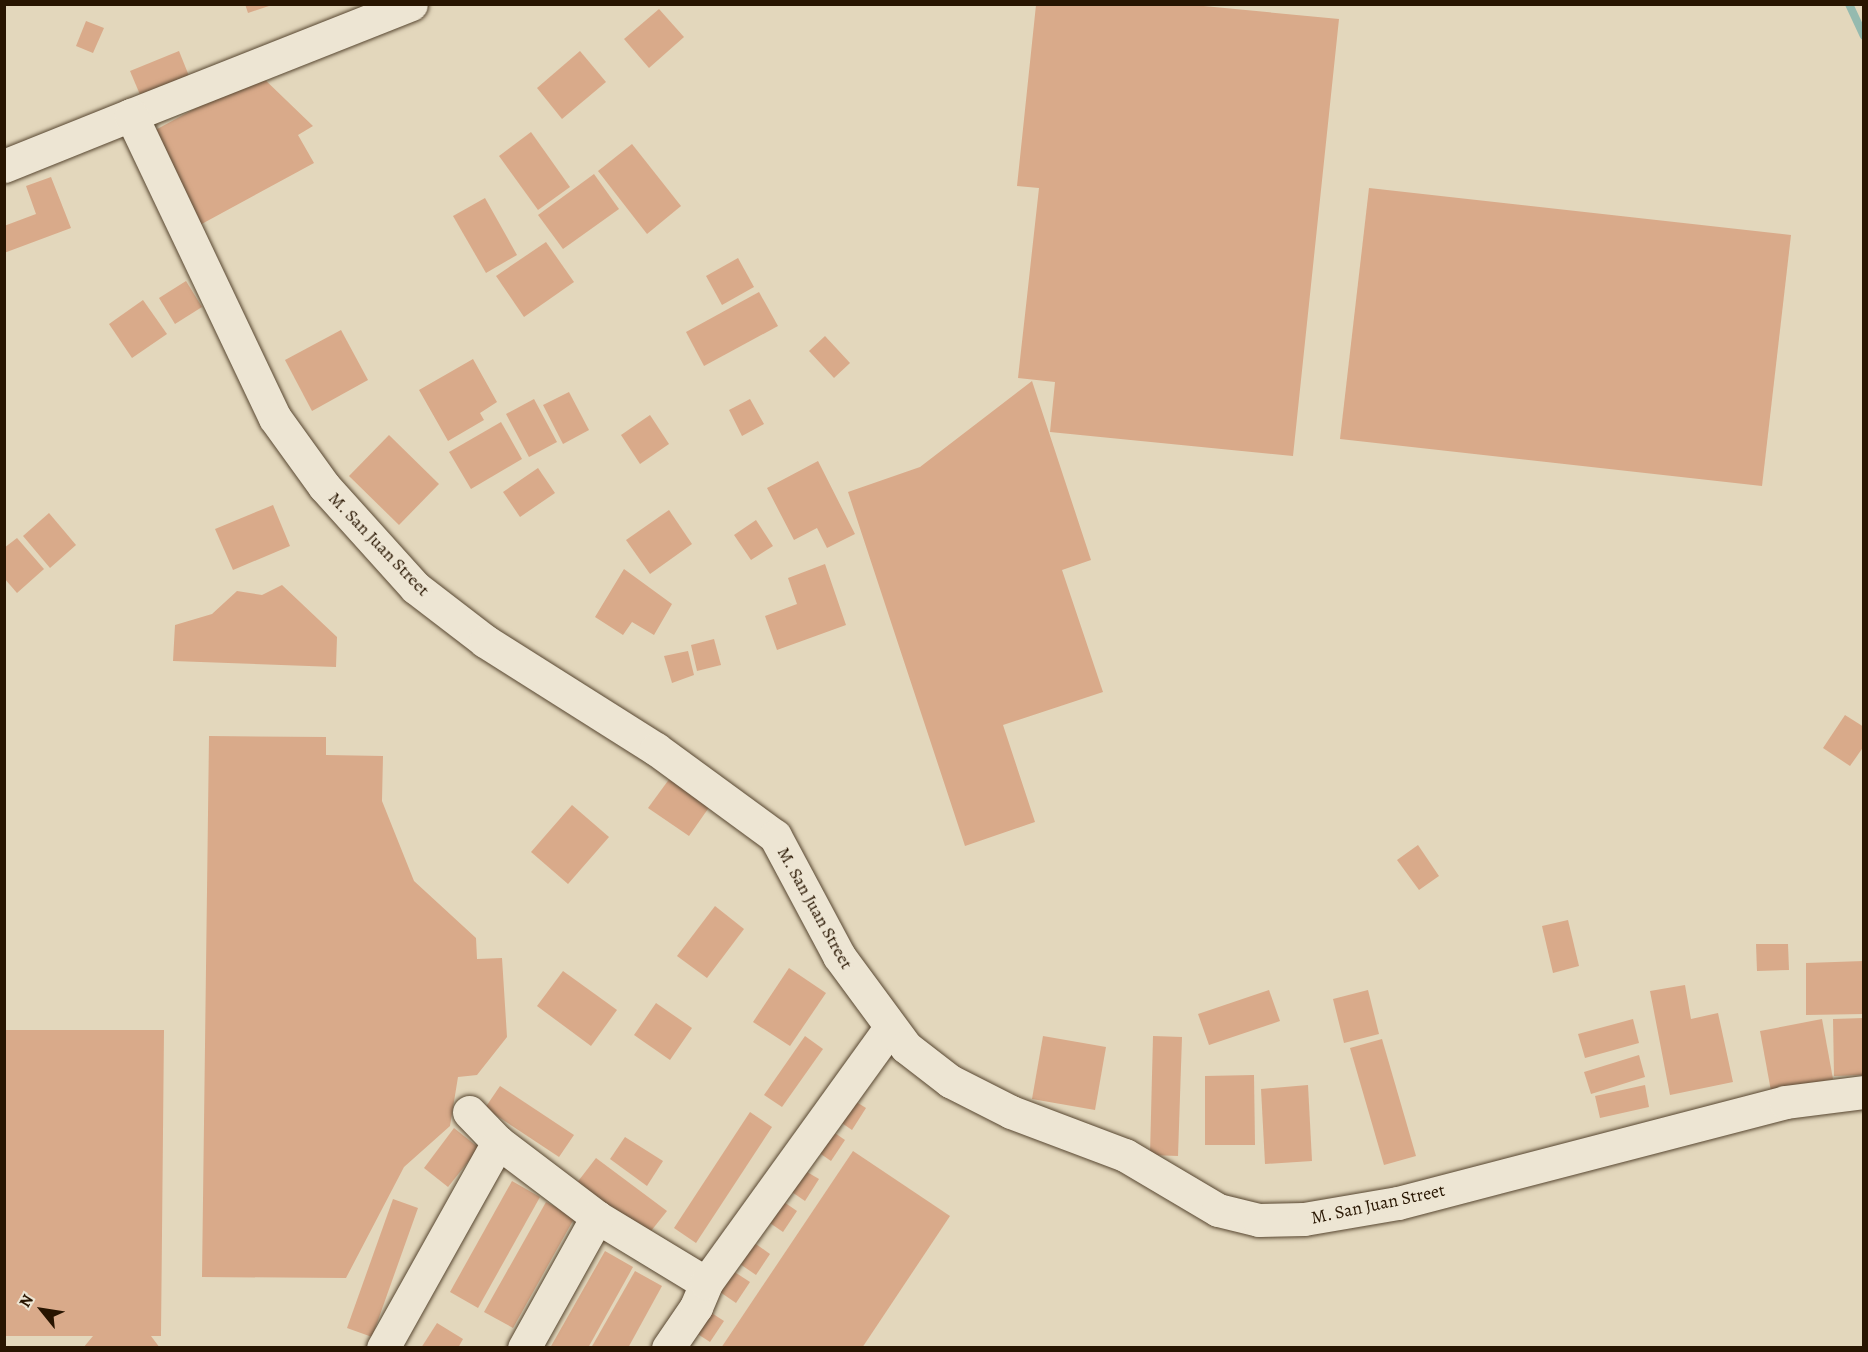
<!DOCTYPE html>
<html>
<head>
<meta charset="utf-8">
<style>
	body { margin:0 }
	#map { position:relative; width:1868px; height:1352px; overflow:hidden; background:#e3d7bc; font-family:Alegreya,serif }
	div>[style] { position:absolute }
	.stream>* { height:8px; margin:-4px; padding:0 4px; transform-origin:4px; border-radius:4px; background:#95baaf }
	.building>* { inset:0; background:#d9aa8a }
	.roads { filter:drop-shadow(0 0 2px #574630) drop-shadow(0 0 2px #574630) }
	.minor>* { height:33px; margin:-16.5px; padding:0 16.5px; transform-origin:16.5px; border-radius:16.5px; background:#ede5d3 }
	.tertiary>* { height:33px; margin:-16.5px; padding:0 16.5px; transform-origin:16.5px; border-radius:16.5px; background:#ede5d3 }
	span { translate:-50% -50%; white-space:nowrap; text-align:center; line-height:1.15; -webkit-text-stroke:5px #ede5d3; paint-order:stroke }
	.street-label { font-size:18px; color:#281501 }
	.frame { position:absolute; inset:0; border:6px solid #281501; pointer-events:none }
	.north { position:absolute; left:12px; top:1280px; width:60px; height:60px; -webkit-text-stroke:4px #ede5d3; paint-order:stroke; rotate:300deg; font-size:16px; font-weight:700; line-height:24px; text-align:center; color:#281501 }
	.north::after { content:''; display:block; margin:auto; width:21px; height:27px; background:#281501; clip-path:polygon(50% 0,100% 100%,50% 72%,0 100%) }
</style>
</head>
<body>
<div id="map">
	<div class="stream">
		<i style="left:1849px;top:4px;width:35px;rotate:65deg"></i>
	</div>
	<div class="building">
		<i style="clip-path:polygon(245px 4px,272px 4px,272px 5px,248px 13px)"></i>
		<i style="clip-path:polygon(1036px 5px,1193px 5px,1339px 19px,1293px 456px,1050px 432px,1055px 382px,1018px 378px,1039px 188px,1017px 186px)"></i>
		<i style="clip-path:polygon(659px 9px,684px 37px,649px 68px,624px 39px)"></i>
		<i style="clip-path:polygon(86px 21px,104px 28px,93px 53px,76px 46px)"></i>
		<i style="clip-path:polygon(179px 51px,189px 76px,141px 97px,130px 71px)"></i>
		<i style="clip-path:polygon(580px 51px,606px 82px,562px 119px,537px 88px)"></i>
		<i style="clip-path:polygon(259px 74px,313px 126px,298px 135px,314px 163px,198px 226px,148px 134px)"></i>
		<i style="clip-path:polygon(531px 132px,570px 187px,538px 210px,499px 156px)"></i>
		<i style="clip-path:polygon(632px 144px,681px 206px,647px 234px,598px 171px)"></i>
		<i style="clip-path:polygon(594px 174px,619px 209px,563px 249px,538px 215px)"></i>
		<i style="clip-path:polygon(51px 177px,71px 228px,4px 253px,4px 226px,36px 214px,26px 186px)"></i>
		<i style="clip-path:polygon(1369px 188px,1791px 235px,1762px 486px,1340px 439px)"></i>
		<i style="clip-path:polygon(485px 198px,517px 255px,486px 273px,453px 216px)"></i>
		<i style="clip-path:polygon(546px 242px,574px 282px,524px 317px,496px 276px)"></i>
		<i style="clip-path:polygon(738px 258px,754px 287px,722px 305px,706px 276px)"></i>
		<i style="clip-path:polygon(186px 281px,202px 307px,175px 324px,159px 298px)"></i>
		<i style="clip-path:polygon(759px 292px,778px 326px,704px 366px,686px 332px)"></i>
		<i style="clip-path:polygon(143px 300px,167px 334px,132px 358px,109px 324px)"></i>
		<i style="clip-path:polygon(341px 330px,368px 380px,312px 411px,285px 360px)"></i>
		<i style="clip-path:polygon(825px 336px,850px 363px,834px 378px,809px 351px)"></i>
		<i style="clip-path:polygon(473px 359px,497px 402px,480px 413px,484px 420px,448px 441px,419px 390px)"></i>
		<i style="clip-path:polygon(1032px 381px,1091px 560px,1062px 570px,1103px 692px,1003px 725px,1035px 822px,965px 846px,848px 492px,920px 467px)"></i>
		<i style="clip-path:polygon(569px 392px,589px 430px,563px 444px,543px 405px)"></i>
		<i style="clip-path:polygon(534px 399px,557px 442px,529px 457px,506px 414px)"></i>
		<i style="clip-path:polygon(750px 399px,764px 424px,742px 436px,729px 410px)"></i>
		<i style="clip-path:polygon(650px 415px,669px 444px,640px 464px,621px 435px)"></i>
		<i style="clip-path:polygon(501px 422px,522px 459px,471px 489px,449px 452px)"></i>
		<i style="clip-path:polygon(389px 435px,439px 484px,399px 525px,349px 476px)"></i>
		<i style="clip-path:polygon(818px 461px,855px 534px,827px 548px,817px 528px,794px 540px,767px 488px)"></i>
		<i style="clip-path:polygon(538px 468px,555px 493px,520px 517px,503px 492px)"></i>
		<i style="clip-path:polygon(273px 505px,290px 546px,233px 570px,215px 529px)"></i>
		<i style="clip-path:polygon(669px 510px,692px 544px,650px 574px,626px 540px)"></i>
		<i style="clip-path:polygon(49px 513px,76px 545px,50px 568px,23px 536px)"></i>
		<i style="clip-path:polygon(756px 520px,773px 546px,751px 560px,734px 535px)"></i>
		<i style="clip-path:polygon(17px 538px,44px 569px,17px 593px,4px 578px,4px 548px)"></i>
		<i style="clip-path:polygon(825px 564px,846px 625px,777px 650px,765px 616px,797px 604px,788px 578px)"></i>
		<i style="clip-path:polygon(624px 569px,672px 604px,654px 635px,632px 622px,623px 635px,595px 617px)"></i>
		<i style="clip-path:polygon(282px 585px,337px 637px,336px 667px,173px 661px,175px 625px,212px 614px,237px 591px,262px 595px)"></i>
		<i style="clip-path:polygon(714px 639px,721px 665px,697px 671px,691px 645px)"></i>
		<i style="clip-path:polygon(688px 651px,694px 675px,672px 683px,664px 656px)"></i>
		<i style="clip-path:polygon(1845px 715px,1864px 727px,1864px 746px,1850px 766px,1823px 748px)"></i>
		<i style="clip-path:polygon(209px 736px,326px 737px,326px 755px,383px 756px,382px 801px,414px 881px,476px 938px,477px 959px,502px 958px,507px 1037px,477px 1075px,458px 1077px,450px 1126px,404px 1167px,346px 1278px,202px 1277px)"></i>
		<i style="clip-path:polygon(670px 778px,710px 806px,689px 836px,648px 808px)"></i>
		<i style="clip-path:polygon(572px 805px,609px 837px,568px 884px,531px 852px)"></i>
		<i style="clip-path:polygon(1418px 845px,1439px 876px,1419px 890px,1397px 860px)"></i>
		<i style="clip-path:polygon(715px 906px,744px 929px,707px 978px,677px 956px)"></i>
		<i style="clip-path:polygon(1568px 920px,1579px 966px,1553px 973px,1542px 926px)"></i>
		<i style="clip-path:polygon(1756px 944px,1788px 944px,1789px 970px,1757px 971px)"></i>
		<i style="clip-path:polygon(1864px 961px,1864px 1014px,1806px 1015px,1806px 963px)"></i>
		<i style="clip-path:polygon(789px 968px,826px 993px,790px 1046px,753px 1022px)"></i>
		<i style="clip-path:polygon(563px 971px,617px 1010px,591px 1046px,537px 1006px)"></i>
		<i style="clip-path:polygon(1685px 985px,1691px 1019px,1718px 1013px,1733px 1082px,1670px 1095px,1650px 991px)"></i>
		<i style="clip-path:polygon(1269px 990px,1280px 1021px,1209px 1045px,1198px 1014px)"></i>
		<i style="clip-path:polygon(1368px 990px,1379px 1034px,1344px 1043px,1333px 999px)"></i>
		<i style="clip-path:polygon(656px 1003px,692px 1028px,670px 1060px,634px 1035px)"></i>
		<i style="clip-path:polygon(1864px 1018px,1864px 1075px,1834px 1076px,1833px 1019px)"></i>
		<i style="clip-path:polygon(1633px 1019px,1639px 1043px,1585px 1058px,1578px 1034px)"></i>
		<i style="clip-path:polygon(1822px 1019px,1833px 1079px,1771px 1091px,1760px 1031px)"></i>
		<i style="clip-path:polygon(4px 1030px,164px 1030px,161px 1336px,151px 1336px,160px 1348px,83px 1348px,93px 1336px,4px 1336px)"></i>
		<i style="clip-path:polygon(805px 1036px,823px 1049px,782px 1107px,764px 1095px)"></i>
		<i style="clip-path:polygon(1043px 1036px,1106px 1047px,1095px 1110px,1032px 1099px)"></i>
		<i style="clip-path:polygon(1153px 1036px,1182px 1037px,1178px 1156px,1150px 1155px)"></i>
		<i style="clip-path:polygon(1382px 1039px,1416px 1156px,1384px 1165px,1350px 1048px)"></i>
		<i style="clip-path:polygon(1639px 1055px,1645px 1077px,1591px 1094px,1584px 1072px)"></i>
		<i style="clip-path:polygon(1254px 1075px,1255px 1145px,1205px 1145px,1205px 1076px)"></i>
		<i style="clip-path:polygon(1308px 1085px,1312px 1161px,1265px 1164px,1261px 1089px)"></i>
		<i style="clip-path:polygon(1645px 1085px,1649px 1107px,1600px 1118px,1595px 1096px)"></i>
		<i style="clip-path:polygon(500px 1086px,574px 1135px,559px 1157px,485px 1108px)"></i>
		<i style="clip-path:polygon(850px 1098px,866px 1108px,852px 1130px,836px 1119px)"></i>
		<i style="clip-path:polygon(750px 1112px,772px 1127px,696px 1243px,674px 1228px)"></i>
		<i style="clip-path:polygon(454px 1128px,479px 1148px,448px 1187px,424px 1168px)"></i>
		<i style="clip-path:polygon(829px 1129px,845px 1140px,831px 1161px,815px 1150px)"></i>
		<i style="clip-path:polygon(625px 1137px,663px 1161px,647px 1186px,610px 1159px)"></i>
		<i style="clip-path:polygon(853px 1151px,950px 1216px,862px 1348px,721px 1348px)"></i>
		<i style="clip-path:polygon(596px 1158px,667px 1211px,647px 1236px,576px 1184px)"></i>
		<i style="clip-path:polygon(802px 1169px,819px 1179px,805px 1201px,789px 1190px)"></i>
		<i style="clip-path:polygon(512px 1181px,540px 1197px,478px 1308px,450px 1292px)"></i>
		<i style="clip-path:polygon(393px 1199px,418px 1208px,372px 1337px,347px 1328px)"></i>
		<i style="clip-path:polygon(781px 1200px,797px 1211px,783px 1232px,767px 1221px)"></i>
		<i style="clip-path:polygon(546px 1202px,575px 1217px,513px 1328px,484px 1312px)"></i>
		<i style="clip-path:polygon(753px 1242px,770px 1254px,756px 1275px,740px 1264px)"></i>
		<i style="clip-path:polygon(605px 1251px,633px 1267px,588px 1348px,550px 1348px)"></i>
		<i style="clip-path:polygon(635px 1271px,662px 1286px,628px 1348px,591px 1348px)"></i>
		<i style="clip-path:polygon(733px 1271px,750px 1282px,736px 1303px,720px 1292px)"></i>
		<i style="clip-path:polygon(707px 1310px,724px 1321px,710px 1342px,693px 1331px)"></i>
		<i style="clip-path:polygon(437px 1323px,463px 1339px,458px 1348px,421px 1348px)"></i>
	</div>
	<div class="roads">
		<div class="minor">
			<i style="left:131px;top:115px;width:301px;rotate:-21.6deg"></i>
			<i style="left:469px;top:1112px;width:42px;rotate:46deg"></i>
			<i style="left:498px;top:1142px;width:124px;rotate:37.1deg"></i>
			<i style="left:597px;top:1217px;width:127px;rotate:31.2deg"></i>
			<i style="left:383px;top:1348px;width:236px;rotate:-60.8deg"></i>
			<i style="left:524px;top:1348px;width:150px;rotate:-60.9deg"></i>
			<i style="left:668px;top:1348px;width:50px;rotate:-55.7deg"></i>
			<i style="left:696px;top:1307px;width:26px;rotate:-67deg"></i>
			<i style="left:706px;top:1283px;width:314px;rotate:-54.2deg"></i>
		</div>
		<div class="tertiary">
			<i style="left:4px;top:166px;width:137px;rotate:-21.9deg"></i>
			<i style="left:131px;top:115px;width:335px;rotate:64.6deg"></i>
			<i style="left:275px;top:418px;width:84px;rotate:54.2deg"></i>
			<i style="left:324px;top:486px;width:137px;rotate:48deg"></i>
			<i style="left:416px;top:588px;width:87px;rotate:37.5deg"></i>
			<i style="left:485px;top:641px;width:202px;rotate:32.3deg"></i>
			<i style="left:656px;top:749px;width:147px;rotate:36.2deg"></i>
			<i style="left:775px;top:836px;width:136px;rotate:61.9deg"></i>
			<i style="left:839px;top:956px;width:113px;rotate:53.6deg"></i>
			<i style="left:906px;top:1047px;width:56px;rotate:37.7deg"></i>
			<i style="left:950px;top:1081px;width:68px;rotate:26.9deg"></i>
			<i style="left:1011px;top:1112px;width:122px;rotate:20.7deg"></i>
			<i style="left:1125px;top:1155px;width:108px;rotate:30.6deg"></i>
			<i style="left:1218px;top:1210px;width:42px;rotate:13.7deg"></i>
			<i style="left:1259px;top:1220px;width:45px;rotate:-1.3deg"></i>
			<i style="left:1304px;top:1219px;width:95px;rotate:-9.7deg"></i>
			<i style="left:1398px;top:1203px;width:400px;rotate:-14.6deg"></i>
			<i style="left:1785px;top:1102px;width:80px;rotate:-7.2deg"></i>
		</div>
	</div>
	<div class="street-label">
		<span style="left:379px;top:544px;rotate:46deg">M. San Juan Street</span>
		<span style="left:815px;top:908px;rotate:61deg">M. San Juan Street</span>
		<span style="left:1378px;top:1204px;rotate:-12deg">M. San Juan Street</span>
	</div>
	<div class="frame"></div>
	<div class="north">N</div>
</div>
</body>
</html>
